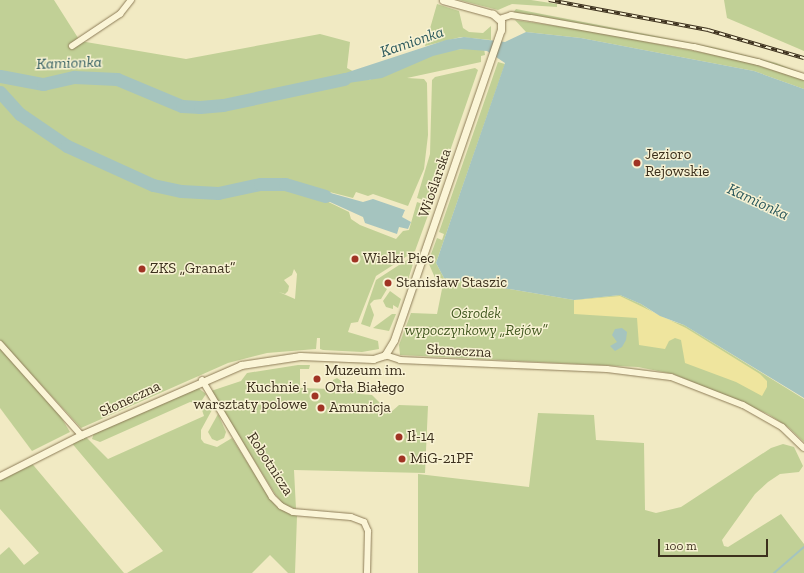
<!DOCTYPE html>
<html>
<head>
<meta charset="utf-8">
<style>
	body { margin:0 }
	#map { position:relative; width:804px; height:573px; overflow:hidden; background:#f1eac3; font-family:"Zilla Slab",serif }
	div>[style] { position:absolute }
	.green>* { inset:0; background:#c1d096 }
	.sand>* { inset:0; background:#efe59e }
	.water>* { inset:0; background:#a5c4bf }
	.stream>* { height:2px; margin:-1px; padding:0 1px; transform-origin:1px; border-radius:1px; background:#a5c4bf }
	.river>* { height:13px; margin:-6.5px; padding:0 6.5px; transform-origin:6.5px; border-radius:6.5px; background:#a5c4bf }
	.roads { filter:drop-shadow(0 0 1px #8d7c58) drop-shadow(0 0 1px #8d7c58) }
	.minor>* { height:6px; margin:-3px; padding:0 3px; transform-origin:3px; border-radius:3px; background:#fbf5d7 }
	.tertiary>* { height:7px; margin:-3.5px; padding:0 3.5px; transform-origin:3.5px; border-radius:3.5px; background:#fbf5d7 }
	.rail>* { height:3.5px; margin-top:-1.75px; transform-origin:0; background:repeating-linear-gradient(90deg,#f8f2d3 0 6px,#3c301d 0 12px); box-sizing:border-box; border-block:1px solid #3c301d }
	.dots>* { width:11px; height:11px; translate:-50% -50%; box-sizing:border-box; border:2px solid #f8f2d3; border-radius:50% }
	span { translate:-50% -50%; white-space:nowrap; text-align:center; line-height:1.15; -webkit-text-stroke:3px #f8f2d3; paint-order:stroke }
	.poi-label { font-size:15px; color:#3c301d }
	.left { translate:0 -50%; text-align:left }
	.right { translate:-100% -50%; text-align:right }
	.street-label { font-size:15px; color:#3c301d }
	.park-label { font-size:15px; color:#445a22; font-style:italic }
	.water-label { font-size:16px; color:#2c595c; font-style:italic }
	.scale { position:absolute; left:658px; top:539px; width:110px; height:18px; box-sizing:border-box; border:2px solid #3c301d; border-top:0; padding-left:5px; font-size:12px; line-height:14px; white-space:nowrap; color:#3c301d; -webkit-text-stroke:3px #f8f2d3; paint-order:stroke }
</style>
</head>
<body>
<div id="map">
	<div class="green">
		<i style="clip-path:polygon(evenodd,0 0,54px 0,80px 41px,186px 59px,320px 34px,350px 42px,347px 68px,369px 80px,444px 50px,484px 48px,485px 55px,481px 56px,481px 62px,407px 78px,424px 79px,427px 83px,428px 135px,424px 169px,408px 206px,373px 194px,368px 196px,356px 192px,353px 198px,310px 187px,308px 192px,349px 212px,351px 219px,360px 225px,396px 239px,403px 231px,409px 230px,417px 202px,431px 207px,415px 251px,376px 276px,358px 322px,351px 323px,348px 332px,378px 341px,379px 349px,362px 352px,323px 350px,320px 349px,320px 338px,317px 338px,316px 349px,267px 353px,228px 363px,81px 428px,0 340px,0 0,294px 269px,297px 274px,295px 299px,279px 292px,285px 294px,288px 291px,289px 286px,284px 280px,292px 275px,294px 269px)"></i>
		<i style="clip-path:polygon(459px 0,531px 0,557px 4px,557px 7px,512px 4px,498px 10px)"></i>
		<i style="clip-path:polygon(724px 0,804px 0,804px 51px,727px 18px)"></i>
		<i style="clip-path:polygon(437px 4px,459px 11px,463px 28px,469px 32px,483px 33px,491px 26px,491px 40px,461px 37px,425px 46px)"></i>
		<i style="clip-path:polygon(516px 9px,717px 48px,776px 63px,804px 74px,753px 58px,717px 49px,513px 13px)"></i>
		<i style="clip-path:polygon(515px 20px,585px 30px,741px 60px,804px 80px,804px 89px,754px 71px,581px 38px,526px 32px)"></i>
		<i style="clip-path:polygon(498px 62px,505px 64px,436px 263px,444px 278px,574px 300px,620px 295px,641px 304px,660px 317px,684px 325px,804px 399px,804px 442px,788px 427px,768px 414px,673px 374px,638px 367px,400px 355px,399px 345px,411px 313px,437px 314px,443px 284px,440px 289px,428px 262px,437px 238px,442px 240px,444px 234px,439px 232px)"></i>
		<i style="clip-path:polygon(475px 68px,478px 70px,432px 203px,417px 198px,430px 154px,432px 80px,435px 77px)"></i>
		<i style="clip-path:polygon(416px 254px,408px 280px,385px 279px,383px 285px,387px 289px,381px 299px,374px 300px,370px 304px,374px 315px,370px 327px,361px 324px,376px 280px)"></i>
		<i style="clip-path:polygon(390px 291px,401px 299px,398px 308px,393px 305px,393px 309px,386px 307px,383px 301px)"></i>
		<i style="clip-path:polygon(392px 314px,396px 314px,389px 331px,373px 328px)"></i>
		<i style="clip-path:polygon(0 347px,58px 412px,70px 432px,32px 451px,0 408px)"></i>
		<i style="clip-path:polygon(298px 365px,310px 365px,309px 369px,300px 369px,300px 388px,332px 389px,333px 380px,337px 378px,360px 394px,372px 395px,390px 413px,399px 405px,428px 406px,425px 473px,294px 470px,296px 509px,284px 505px,275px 494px,211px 391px,241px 381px,247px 373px)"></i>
		<i style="clip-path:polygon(197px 387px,206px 394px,200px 403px,190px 402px,100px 442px,92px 439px,94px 433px)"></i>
		<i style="clip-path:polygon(208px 405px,213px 408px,201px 430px,201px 439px,204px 443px,217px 447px,232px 438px,269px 497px,277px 507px,297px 516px,295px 573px,288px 573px,270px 555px,252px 573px,127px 573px,163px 551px,70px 441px,84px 435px,108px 459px,204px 416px,202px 410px)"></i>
		<i style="clip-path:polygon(538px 413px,594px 415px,596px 440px,644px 443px,645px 510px,656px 513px,681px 507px,771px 448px,783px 444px,794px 447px,803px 466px,799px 472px,780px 474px,768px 482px,755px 494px,722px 540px,724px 546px,728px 547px,781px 514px,804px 544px,804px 573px,418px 573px,418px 474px,529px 487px)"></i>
		<i style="clip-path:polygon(218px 414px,226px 432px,224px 438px,217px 441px,212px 439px,208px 432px)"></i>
		<i style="clip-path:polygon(29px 460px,124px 573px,0 573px,0 555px,9px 547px,24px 565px,39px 553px,0 509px,0 475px)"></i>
	</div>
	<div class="sand">
		<i style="clip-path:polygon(620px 296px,686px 328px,760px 374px,767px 381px,767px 387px,762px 396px,736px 382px,685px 363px,681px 340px,675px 338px,669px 341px,665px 349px,639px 345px,637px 318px,574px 314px,574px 300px)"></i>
	</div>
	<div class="water">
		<i style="clip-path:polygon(526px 32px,581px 38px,754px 71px,804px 89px,804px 398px,684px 325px,660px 316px,641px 304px,620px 295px,574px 300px,444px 278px,436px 263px,505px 63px,487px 51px,461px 49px,433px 56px,382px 78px,328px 86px,327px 79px,446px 40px,464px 37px,505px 42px)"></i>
		<i style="clip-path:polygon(309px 187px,363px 202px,373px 199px,402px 209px,405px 210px,402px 217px,411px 222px,408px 229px,399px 227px,397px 234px,365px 223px,363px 217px,308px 192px)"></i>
		<i style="clip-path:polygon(622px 328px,627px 332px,626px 340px,622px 347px,615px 351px,610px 346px,617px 342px,612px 335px,615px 329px)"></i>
	</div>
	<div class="stream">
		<i style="left:774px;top:573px;width:40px;rotate:-41deg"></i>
	</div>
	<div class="river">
		<i style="left:0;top:76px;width:44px;rotate:10.5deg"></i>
		<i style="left:43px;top:84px;width:32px;rotate:-13deg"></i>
		<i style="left:74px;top:77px;width:43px;rotate:2.7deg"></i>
		<i style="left:117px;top:79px;width:70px;rotate:22.6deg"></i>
		<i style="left:182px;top:106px;width:18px;rotate:3deg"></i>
		<i style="left:200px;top:107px;width:23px;rotate:-5deg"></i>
		<i style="left:223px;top:105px;width:124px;rotate:-12.1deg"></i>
		<i style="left:0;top:92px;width:30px;rotate:48deg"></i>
		<i style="left:20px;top:114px;width:57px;rotate:34.2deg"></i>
		<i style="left:67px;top:146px;width:94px;rotate:24.4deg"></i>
		<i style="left:153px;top:185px;width:29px;rotate:12deg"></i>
		<i style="left:181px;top:191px;width:37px;rotate:3deg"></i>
		<i style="left:218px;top:193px;width:43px;rotate:-12.1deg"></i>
		<i style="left:260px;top:184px;width:25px"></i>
		<i style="left:285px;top:184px;width:42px;rotate:16.7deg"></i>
	</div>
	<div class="roads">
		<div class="minor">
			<i style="left:499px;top:19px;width:13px;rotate:-18deg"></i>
			<i style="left:511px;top:15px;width:20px;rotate:9deg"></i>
			<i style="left:531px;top:18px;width:166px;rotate:10.1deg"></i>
			<i style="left:694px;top:47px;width:66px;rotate:13.2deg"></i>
			<i style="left:758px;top:62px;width:48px;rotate:18.1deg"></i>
			<i style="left:72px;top:46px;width:58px;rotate:-33.7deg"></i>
			<i style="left:120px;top:14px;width:18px;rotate:-52deg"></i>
			<i style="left:0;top:344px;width:122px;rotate:48.3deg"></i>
			<i style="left:385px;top:355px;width:16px;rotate:18deg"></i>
			<i style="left:400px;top:360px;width:207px;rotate:2.5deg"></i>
			<i style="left:607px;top:369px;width:64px;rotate:7.1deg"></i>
			<i style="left:671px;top:377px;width:77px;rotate:21.3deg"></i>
			<i style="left:743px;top:405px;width:45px;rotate:29.4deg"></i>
			<i style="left:782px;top:427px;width:30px;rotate:44deg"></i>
			<i style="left:202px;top:380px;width:136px;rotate:59.1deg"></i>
			<i style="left:272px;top:497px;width:13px;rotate:45deg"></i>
			<i style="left:281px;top:506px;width:13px;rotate:27deg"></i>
			<i style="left:293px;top:512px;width:58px;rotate:4.9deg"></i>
			<i style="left:351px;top:517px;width:14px;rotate:21deg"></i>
			<i style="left:364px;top:522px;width:10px;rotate:66deg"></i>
			<i style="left:368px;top:531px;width:42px;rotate:91.4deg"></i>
		</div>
		<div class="tertiary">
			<i style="left:0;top:476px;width:91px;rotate:-26.8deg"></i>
			<i style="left:81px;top:435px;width:175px;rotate:-23.6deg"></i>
			<i style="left:241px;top:365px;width:60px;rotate:-8.7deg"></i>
			<i style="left:300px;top:356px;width:73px;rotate:2.4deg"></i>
			<i style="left:373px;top:359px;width:13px;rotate:-18deg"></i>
			<i style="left:385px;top:355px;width:17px;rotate:-59deg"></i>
			<i style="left:394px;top:340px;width:328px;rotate:-71deg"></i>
			<i style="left:501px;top:30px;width:9px;rotate:-90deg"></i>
			<i style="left:501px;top:21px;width:11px;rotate:-139deg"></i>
			<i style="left:493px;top:14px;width:52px;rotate:-164.4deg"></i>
		</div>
	</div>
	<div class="rail">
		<i style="left:549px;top:0;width:162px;rotate:10.7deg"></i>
		<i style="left:708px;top:30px;width:100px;rotate:16.3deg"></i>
	</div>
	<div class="dots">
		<i style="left:637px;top:163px;background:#a03424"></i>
		<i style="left:355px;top:259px;background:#a03424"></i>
		<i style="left:142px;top:269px;background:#a03424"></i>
		<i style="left:388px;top:283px;background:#a03424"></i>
		<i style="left:317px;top:379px;background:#a03424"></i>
		<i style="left:315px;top:396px;background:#a03424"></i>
		<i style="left:321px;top:408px;background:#a03424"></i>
		<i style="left:399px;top:437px;background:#a03424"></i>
		<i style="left:402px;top:459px;background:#a03424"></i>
	</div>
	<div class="poi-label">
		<span class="left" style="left:645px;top:163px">Jezioro<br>Rejowskie</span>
		<span class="left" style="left:363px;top:259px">Wielki Piec</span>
		<span class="left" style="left:150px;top:269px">ZKS „Granat”</span>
		<span class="left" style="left:396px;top:283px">Stanisław Staszic</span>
		<span class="left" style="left:325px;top:379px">Muzeum im.<br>Orła Białego</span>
		<span class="right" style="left:307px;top:396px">Kuchnie i<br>warsztaty polowe</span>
		<span class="left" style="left:329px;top:408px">Amunicja</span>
		<span class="left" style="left:407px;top:437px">Ił-14</span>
		<span class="left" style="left:410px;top:459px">MiG-21PF</span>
	</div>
	<div class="street-label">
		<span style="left:435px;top:183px;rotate:-71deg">Wioślarska</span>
		<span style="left:459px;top:351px;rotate:3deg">Słoneczna</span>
		<span style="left:130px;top:399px;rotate:-25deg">Słoneczna</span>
		<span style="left:270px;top:464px;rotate:57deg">Robotnicza</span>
	</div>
	<div class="park-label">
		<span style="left:476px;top:322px">Ośrodek<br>wypoczynkowy „Rejów”</span>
	</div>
	<div class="water-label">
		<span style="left:412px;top:42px;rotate:-19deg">Kamionka</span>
		<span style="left:69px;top:63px;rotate:-2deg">Kamionka</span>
		<span style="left:758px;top:202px;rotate:25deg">Kamionka</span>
	</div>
	<div class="scale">100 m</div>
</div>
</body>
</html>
